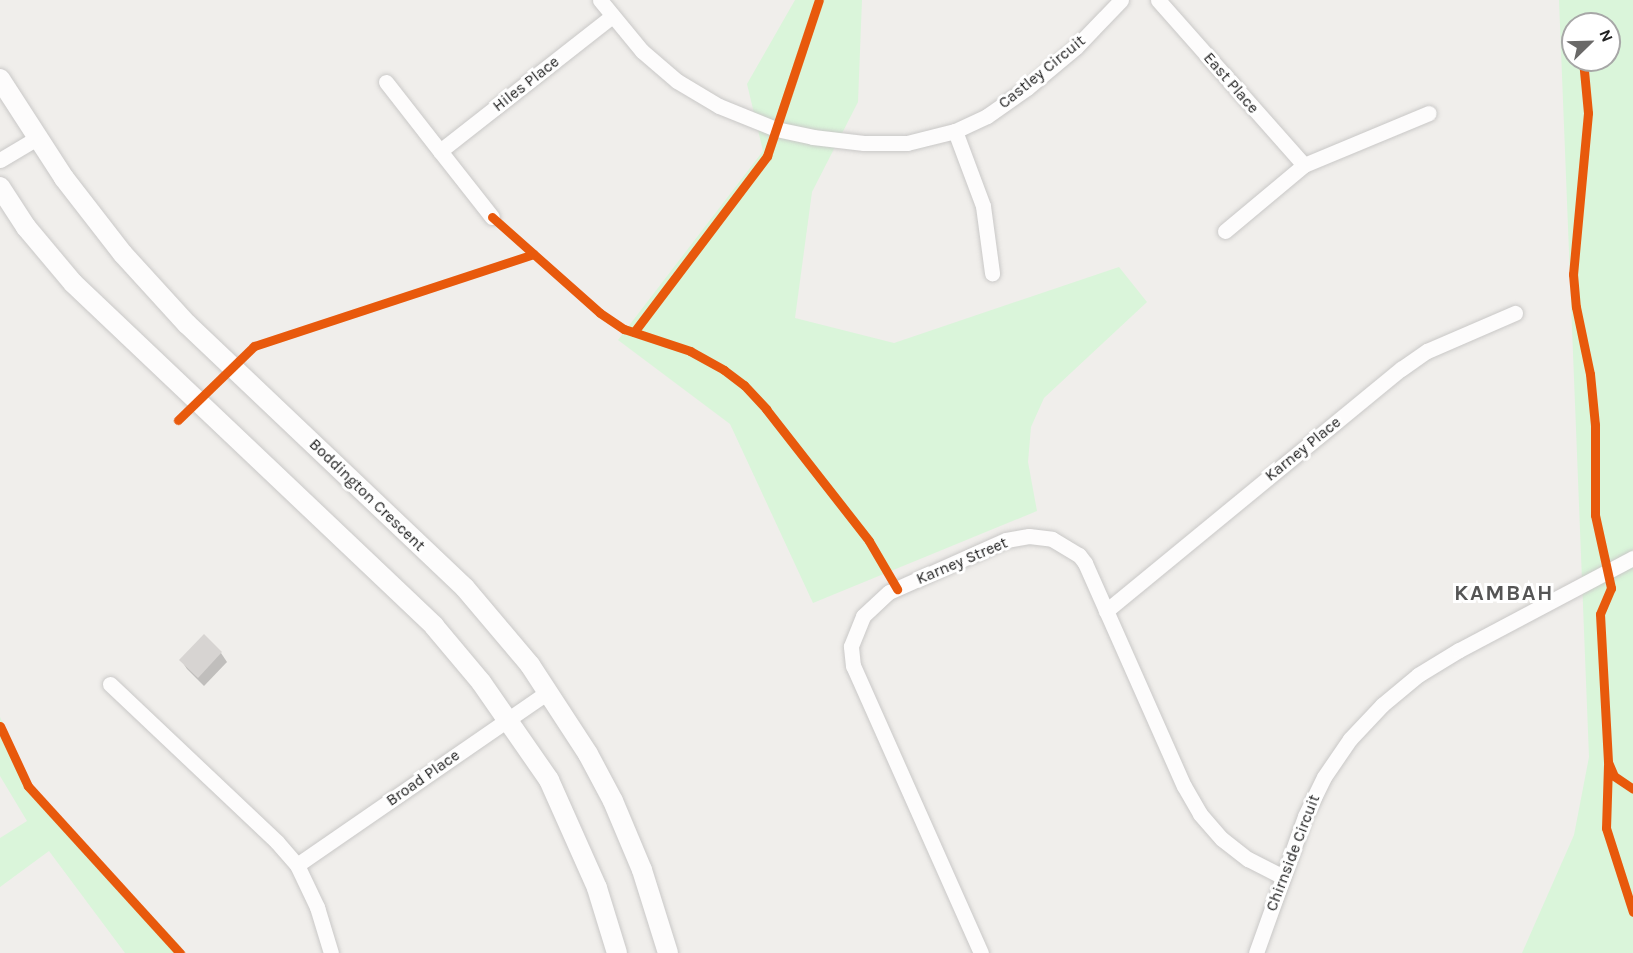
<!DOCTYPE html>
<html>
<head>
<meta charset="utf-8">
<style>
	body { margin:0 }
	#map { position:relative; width:1633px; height:953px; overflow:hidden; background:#f0eeeb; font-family:Karla,sans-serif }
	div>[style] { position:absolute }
	.park>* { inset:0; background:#daf5da }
	.shadow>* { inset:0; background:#0003 }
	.building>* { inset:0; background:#d7d4d2 }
	.roads { filter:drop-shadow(0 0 2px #c9c8c7) drop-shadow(0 0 2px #c9c8c7) }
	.minor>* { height:15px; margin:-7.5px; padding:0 7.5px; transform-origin:7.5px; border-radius:7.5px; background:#fdfcfc }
	.tertiary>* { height:20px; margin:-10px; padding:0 10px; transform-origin:10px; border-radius:10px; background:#fdfcfc }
	.cycleway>* { height:9px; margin:-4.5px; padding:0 4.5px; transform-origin:4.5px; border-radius:4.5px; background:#e8590c }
	span { translate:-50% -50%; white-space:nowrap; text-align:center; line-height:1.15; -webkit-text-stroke:6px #fff; paint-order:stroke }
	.street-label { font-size:16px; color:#222 }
	.district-label { font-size:22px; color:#555; font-weight:700; letter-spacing:1.5px }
	.north { position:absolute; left:1561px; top:12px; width:60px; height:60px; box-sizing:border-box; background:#fff; border:2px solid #a7a7a7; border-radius:50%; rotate:67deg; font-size:16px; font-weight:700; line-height:24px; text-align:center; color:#222 }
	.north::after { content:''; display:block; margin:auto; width:21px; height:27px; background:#6a6968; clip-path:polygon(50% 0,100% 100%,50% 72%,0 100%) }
</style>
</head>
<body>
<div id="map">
	<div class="park">
		<i style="clip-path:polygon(795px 0,862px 0,858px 102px,812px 192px,795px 318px,894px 343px,1119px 267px,1147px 302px,1044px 398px,1031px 427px,1028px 462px,1037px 511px,813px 603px,730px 424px,618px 340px,763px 151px,747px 84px)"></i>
		<i style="clip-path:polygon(evenodd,1559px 0,1633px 0,1633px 953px,1522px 953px,1574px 835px,1589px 757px,1559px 0,1573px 24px,1609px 24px,1609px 60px,1573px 60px,1573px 24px)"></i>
		<i style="clip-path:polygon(0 717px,28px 781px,181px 947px,183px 953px,125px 953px,49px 851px,0 887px,0 838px,27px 821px,0 776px)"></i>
	</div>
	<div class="shadow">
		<i style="clip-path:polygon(221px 653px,227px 662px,204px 686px,187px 669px,181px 660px)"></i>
	</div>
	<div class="building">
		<i style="clip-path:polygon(204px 634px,222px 652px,198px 678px,179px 660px)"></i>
	</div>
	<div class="roads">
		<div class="minor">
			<i style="left:600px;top:0;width:66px;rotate:50.5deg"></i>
			<i style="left:642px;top:51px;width:46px;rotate:40.6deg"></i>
			<i style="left:677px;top:81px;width:49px;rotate:30.8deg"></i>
			<i style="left:719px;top:106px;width:61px;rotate:22deg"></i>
			<i style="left:776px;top:129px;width:38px;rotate:12deg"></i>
			<i style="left:813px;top:137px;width:51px;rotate:6.7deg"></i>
			<i style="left:864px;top:143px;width:43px"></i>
			<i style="left:907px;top:143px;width:49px;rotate:-14deg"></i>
			<i style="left:955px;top:131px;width:35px;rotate:-25deg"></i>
			<i style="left:987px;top:116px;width:49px;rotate:-35deg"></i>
			<i style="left:1027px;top:88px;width:64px;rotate:-39.9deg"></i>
			<i style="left:1076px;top:47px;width:65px;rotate:-46.2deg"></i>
			<i style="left:1158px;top:0;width:220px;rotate:48.5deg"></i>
			<i style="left:386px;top:82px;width:88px;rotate:52deg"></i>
			<i style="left:440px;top:151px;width:219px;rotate:-38.1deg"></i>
			<i style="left:955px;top:131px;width:80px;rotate:69.5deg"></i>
			<i style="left:983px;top:206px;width:68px;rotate:82.3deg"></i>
			<i style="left:440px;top:151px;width:84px;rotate:51.8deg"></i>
			<i style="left:0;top:160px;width:43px;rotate:-30.7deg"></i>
			<i style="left:1225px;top:231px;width:103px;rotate:-39.9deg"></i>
			<i style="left:1304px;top:165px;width:135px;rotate:-22.6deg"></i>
			<i style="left:1106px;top:611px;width:382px;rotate:-39.4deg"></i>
			<i style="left:1401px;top:369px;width:32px;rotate:-35deg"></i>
			<i style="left:1427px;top:351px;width:96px;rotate:-23.4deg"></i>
			<i style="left:110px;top:684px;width:230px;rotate:43.4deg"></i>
			<i style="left:277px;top:842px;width:30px;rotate:49deg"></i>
			<i style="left:297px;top:865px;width:306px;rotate:-34.6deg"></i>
			<i style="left:297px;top:865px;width:47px;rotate:64.5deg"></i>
			<i style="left:317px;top:907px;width:48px;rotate:73.1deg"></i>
			<i style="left:981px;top:953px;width:314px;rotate:-114deg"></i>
			<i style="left:853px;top:666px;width:20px;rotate:-96deg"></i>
			<i style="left:851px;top:646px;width:32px;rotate:-68deg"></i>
			<i style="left:863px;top:616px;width:35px;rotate:-43deg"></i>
			<i style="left:889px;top:592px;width:128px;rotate:-24deg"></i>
			<i style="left:1006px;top:540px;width:23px;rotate:-10deg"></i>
			<i style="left:1029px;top:536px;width:23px;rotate:7deg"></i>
			<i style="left:1052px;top:539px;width:31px;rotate:31deg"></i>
			<i style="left:1079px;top:555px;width:10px;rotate:53deg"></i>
			<i style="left:1085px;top:563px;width:244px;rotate:66.1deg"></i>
			<i style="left:1184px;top:786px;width:32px;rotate:60deg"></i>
			<i style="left:1200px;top:814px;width:33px;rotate:49deg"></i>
			<i style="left:1222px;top:839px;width:33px;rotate:38deg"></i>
			<i style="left:1248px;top:859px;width:39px;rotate:27deg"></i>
			<i style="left:1256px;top:953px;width:145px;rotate:-70.3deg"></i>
			<i style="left:1305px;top:816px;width:43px;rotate:-64deg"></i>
			<i style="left:1324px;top:777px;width:46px;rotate:-55.6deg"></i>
			<i style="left:1350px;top:739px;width:47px;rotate:-46.7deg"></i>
			<i style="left:1382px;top:705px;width:47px;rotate:-39.8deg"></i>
			<i style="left:1418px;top:675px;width:48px;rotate:-31.4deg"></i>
			<i style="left:1459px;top:650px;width:197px;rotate:-27.9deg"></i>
		</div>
		<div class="tertiary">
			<i style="left:0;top:79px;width:118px;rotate:57.1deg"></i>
			<i style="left:64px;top:178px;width:96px;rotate:52.2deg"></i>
			<i style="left:123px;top:254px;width:95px;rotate:47.6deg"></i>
			<i style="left:187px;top:324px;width:383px;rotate:43.5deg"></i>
			<i style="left:465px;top:588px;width:101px;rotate:49.8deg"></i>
			<i style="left:530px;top:665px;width:106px;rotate:56.9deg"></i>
			<i style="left:588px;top:754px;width:53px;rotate:62deg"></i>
			<i style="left:613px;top:801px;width:75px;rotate:67.2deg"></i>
			<i style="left:642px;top:870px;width:87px;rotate:72.6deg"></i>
			<i style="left:0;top:187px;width:48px;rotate:57deg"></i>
			<i style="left:26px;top:227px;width:73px;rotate:50deg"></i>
			<i style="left:73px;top:283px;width:498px;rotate:43.5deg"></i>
			<i style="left:434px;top:626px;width:73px;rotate:50deg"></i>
			<i style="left:481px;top:682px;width:119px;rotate:55.2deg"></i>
			<i style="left:549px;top:780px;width:118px;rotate:66deg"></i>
			<i style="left:597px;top:888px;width:68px;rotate:72.9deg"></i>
		</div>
	</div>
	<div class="cycleway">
		<i style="left:1583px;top:60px;width:53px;rotate:84.6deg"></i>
		<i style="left:1588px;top:113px;width:162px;rotate:95.3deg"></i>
		<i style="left:1573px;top:274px;width:33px;rotate:85deg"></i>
		<i style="left:1576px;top:307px;width:68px;rotate:78.2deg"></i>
		<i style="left:1590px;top:374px;width:51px;rotate:84.4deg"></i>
		<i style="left:1595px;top:425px;width:90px;rotate:90deg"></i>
		<i style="left:1595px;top:515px;width:75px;rotate:77.6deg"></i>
		<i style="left:1611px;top:588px;width:28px;rotate:113deg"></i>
		<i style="left:1600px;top:614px;width:148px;rotate:86.9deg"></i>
		<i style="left:1608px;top:762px;width:15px;rotate:67deg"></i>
		<i style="left:1614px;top:776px;width:23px;rotate:34deg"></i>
		<i style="left:492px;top:217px;width:144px;rotate:41.6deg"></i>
		<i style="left:600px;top:313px;width:29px;rotate:34deg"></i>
		<i style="left:624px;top:329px;width:70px;rotate:18.4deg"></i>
		<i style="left:690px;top:351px;width:39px;rotate:29deg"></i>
		<i style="left:724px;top:370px;width:25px;rotate:37deg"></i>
		<i style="left:744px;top:385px;width:33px;rotate:47deg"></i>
		<i style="left:766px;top:409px;width:167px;rotate:52deg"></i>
		<i style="left:869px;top:541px;width:56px;rotate:59.7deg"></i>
		<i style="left:634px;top:332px;width:221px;rotate:-52.9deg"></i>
		<i style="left:767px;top:156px;width:164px;rotate:-71.6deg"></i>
		<i style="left:178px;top:420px;width:106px;rotate:-44.2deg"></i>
		<i style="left:254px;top:346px;width:294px;rotate:-18.2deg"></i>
		<i style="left:0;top:726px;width:66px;rotate:65deg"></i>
		<i style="left:28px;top:786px;width:226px;rotate:47.7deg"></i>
		<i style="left:1608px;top:765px;width:63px;rotate:91.8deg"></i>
		<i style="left:1606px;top:828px;width:88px;rotate:72.2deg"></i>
	</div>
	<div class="street-label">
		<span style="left:1042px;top:72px;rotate:-39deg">Castley Circuit</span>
		<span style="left:1231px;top:83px;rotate:49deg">East Place</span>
		<span style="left:526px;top:84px;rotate:-38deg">Hiles Place</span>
		<span style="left:1303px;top:449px;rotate:-39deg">Karney Place</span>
		<span style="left:367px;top:495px;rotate:44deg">Boddington Crescent</span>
		<span style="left:962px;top:561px;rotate:-23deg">Karney Street</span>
		<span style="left:423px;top:778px;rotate:-35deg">Broad Place</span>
		<span style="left:1293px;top:853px;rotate:-69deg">Chirnside Circuit</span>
	</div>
	<div class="district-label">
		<span style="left:1504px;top:594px">KAMBAH</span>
	</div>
	<div class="north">N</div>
</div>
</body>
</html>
